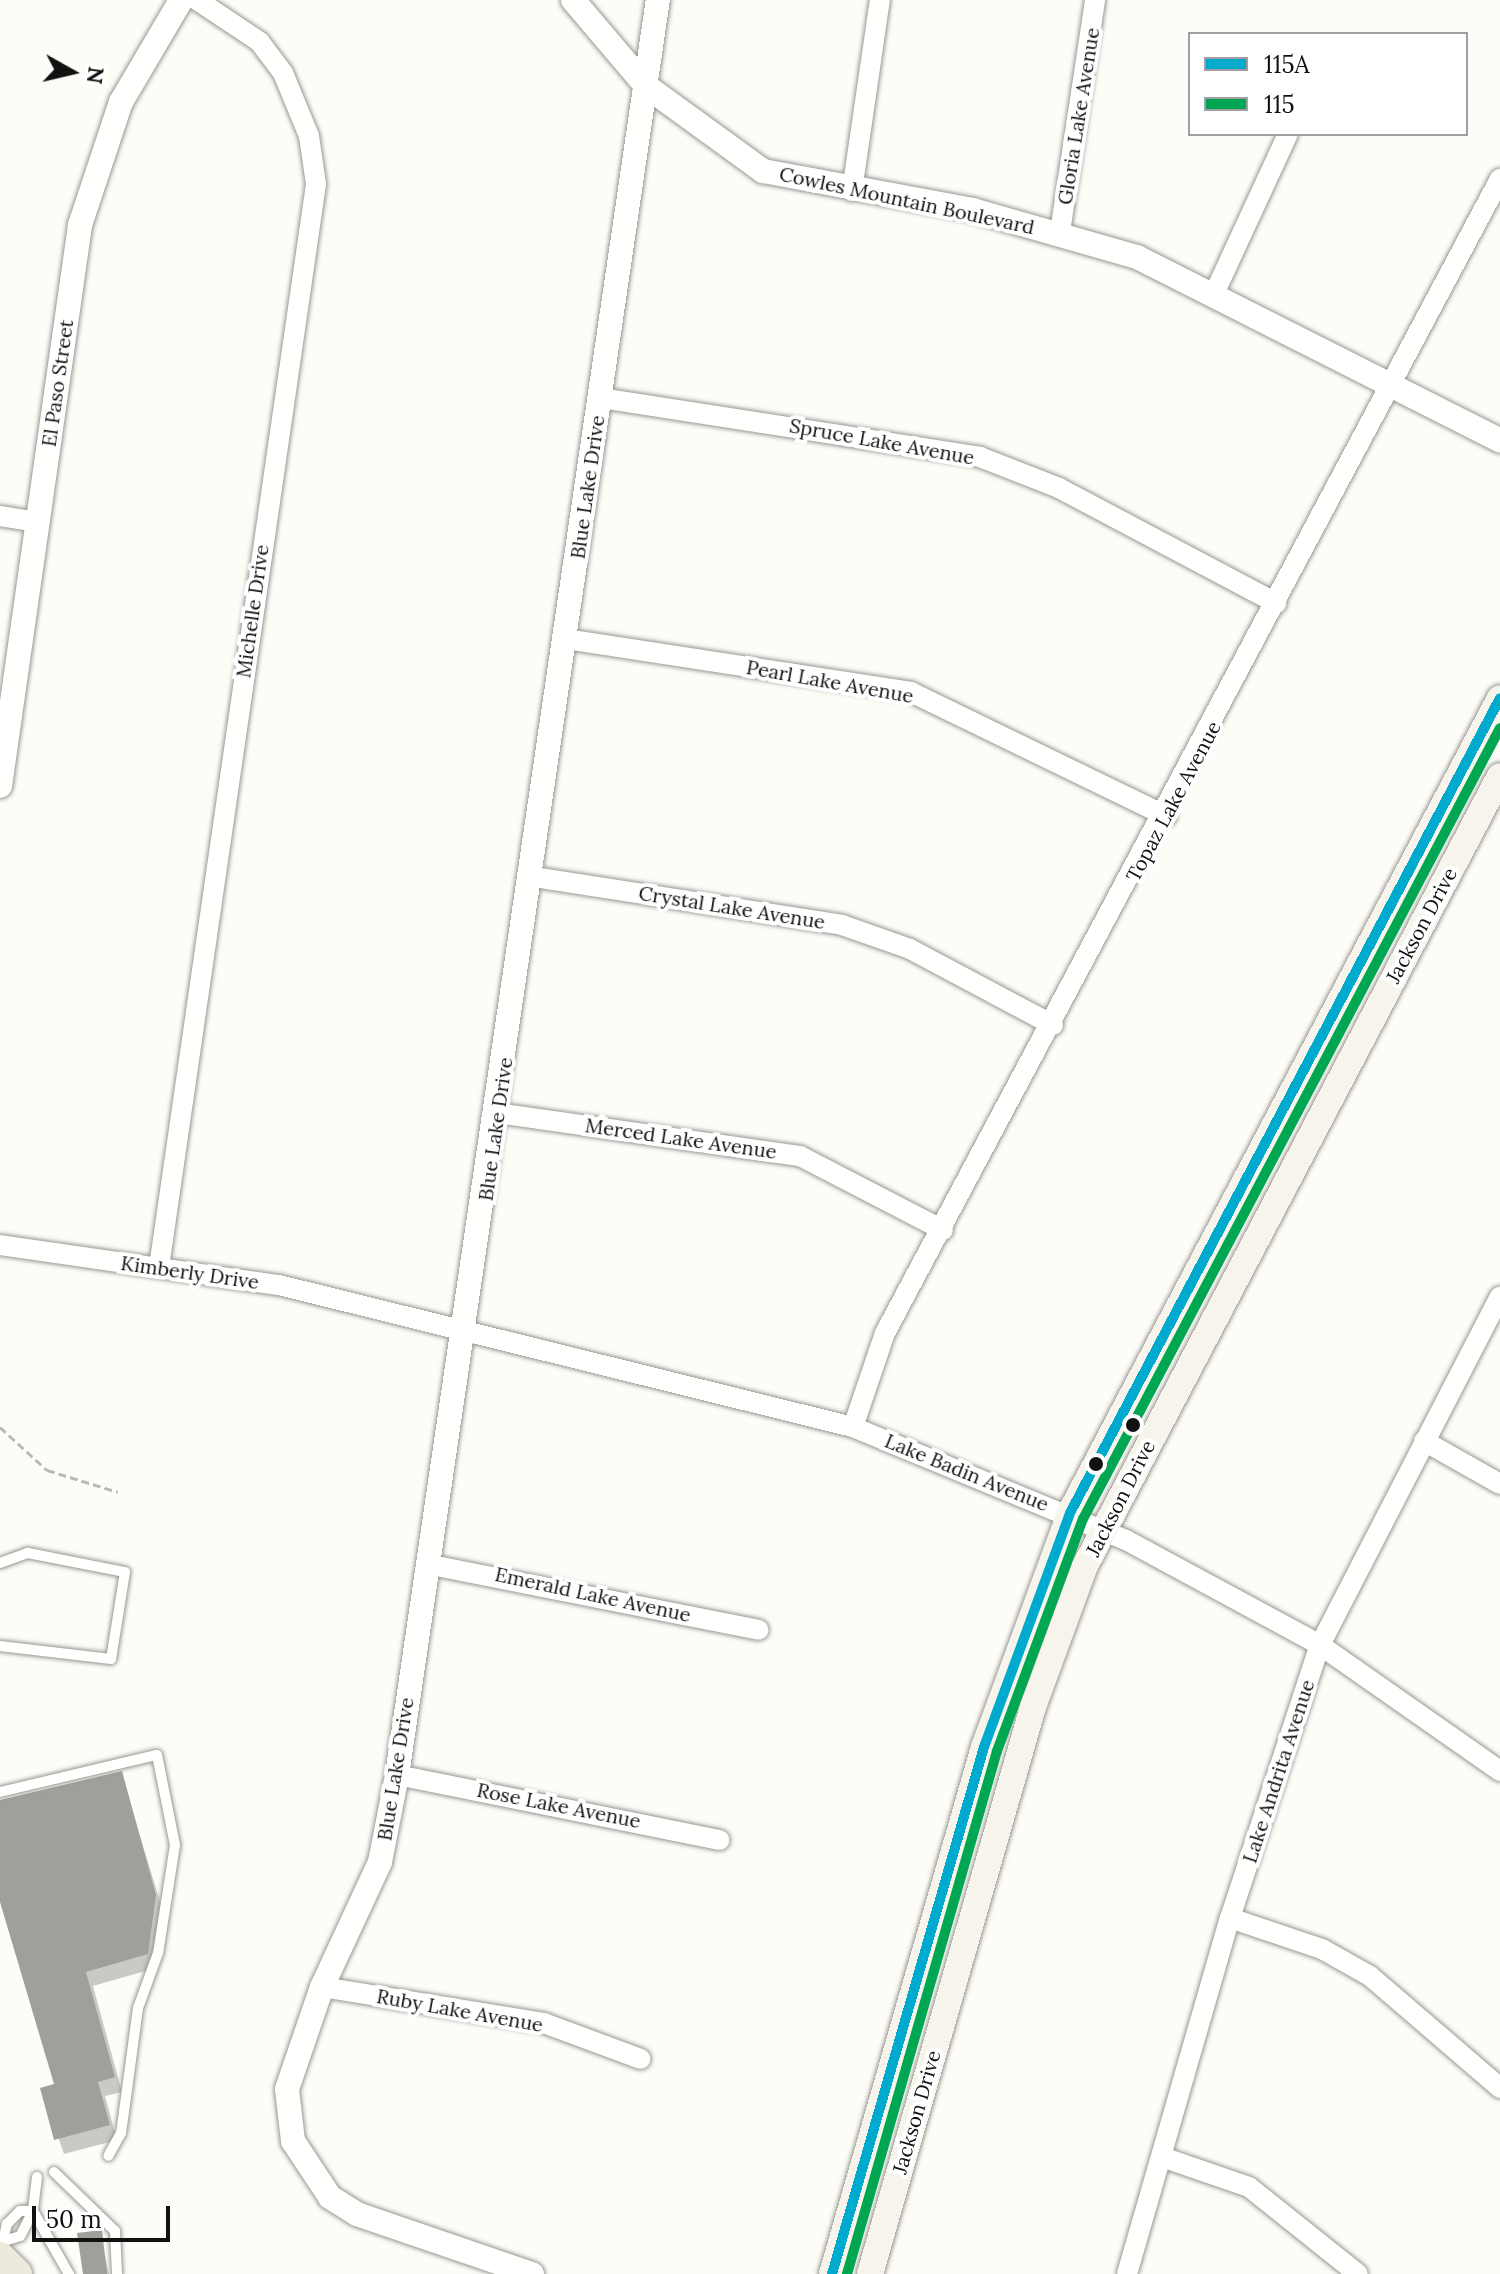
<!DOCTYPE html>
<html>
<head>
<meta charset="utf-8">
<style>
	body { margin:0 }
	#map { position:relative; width:1500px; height:2274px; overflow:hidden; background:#fdfcf7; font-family:Lora,serif }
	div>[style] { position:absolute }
	.shadow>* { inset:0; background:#0003 }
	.building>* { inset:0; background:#a19f9c }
	.path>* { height:3px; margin-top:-1.5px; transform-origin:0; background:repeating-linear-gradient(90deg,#b9b9b8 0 8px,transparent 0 12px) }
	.roads { filter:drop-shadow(0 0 2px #979795) drop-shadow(0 0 2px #979795) }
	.service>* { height:10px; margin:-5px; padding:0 5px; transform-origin:5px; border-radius:5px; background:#fffffe }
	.minor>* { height:20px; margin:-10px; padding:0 10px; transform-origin:10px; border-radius:10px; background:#fffffe }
	.tertiary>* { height:24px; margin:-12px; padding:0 12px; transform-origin:12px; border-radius:12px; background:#fffffe }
	.secondary>* { height:26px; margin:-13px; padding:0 13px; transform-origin:13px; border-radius:13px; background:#f6f4eb }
	.primary>* { height:30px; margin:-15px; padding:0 15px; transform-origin:15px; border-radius:15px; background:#ede9dc }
	.bus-1>* { height:10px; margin:-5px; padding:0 5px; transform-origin:5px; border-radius:5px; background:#00a9ce }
	.bus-2>* { height:10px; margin:-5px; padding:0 5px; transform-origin:5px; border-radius:5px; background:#00a651 }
	.dots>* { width:22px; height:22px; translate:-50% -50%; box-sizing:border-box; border:4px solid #fff; border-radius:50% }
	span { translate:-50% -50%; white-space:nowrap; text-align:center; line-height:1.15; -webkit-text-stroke:8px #fff; paint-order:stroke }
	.street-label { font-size:20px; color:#111 }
	.legend { position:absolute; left:1188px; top:32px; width:280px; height:104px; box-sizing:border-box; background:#fff; border:2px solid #a0a0a0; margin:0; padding:10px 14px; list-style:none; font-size:24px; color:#111 }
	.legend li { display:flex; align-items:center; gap:16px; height:40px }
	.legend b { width:40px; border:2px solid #a0a0a0 }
	.north { position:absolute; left:32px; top:32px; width:80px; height:80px; -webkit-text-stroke:6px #fff; paint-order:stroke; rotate:98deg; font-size:22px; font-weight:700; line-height:32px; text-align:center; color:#111 }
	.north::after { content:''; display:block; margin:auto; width:28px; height:36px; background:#111; clip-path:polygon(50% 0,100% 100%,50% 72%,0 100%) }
	.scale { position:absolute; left:32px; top:2206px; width:138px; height:36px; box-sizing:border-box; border:4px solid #111; border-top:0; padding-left:10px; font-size:24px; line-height:28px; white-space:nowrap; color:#111; -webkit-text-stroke:6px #fff; paint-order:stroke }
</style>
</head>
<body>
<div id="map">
	<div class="shadow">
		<i style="clip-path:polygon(121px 1774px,163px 1911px,156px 1968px,93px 1986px,122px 2092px,105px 2096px,117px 2140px,64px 2154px,42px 2090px,56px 2086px,0 1891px,0 1802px)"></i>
		<i style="clip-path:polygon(100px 2232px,109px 2274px,85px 2274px)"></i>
	</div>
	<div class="building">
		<i style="clip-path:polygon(122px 1771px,156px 1895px,148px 1954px,86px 1972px,115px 2077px,98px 2082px,110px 2125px,54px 2140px,40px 2088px,54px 2084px,0 1902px,0 1800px)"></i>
		<i style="clip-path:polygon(102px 2230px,107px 2274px,83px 2274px,77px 2233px)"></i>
	</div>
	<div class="path">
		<i style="left:0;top:1427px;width:64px;rotate:42.5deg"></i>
		<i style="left:47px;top:1470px;width:74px;rotate:17.2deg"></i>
	</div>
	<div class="roads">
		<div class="service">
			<i style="left:0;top:1563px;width:30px;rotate:-20deg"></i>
			<i style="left:28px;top:1553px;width:99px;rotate:11.1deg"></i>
			<i style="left:125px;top:1572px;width:88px;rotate:99.1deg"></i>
			<i style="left:111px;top:1659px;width:112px;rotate:-173.3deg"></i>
			<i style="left:0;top:1792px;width:161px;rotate:-13.3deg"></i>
			<i style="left:157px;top:1755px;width:92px;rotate:78.7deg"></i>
			<i style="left:175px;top:1845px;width:109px;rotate:98.9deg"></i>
			<i style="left:158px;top:1953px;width:59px;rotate:110deg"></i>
			<i style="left:138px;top:2008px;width:126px;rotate:97.7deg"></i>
			<i style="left:121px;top:2133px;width:26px;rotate:119deg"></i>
			<i style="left:54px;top:2172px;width:85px;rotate:44deg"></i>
			<i style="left:115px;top:2231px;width:43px;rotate:87.3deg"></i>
			<i style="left:37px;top:2177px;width:34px;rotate:97deg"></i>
			<i style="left:33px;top:2211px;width:73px;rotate:60.3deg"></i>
			<i style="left:0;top:2256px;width:33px;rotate:-78deg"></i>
			<i style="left:7px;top:2224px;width:18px;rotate:-45deg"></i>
			<i style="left:20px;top:2211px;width:13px"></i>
			<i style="left:33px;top:2211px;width:28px;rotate:117deg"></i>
			<i style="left:20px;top:2236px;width:13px;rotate:162deg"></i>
		</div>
		<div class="minor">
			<i style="left:852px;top:191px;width:193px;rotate:-81.7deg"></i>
			<i style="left:1060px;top:232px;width:235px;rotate:-81.4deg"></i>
			<i style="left:1214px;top:294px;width:176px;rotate:-65.2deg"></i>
			<i style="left:600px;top:398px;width:385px;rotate:8.8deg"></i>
			<i style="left:980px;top:457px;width:85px;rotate:21.4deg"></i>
			<i style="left:1059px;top:488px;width:246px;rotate:27.9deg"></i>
			<i style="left:0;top:516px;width:37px;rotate:9deg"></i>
			<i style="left:565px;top:639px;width:350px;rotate:8.7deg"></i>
			<i style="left:911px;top:692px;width:284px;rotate:25.9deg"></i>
			<i style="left:533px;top:877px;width:313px;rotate:8.8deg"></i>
			<i style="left:842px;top:925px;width:72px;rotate:19.4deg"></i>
			<i style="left:910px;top:949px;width:162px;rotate:28deg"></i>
			<i style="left:497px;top:1113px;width:306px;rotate:8.1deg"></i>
			<i style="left:800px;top:1156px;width:161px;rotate:27.4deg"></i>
			<i style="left:0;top:1245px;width:282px;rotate:8.2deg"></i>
			<i style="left:279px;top:1285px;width:591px;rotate:13.9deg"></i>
			<i style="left:853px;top:1427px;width:295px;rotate:22.5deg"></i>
			<i style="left:1126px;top:1540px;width:221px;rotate:28.4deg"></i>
			<i style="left:1320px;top:1645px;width:220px;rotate:35deg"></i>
			<i style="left:159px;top:1267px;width:1094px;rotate:-81.75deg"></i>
			<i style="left:316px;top:184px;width:49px;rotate:-98.3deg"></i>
			<i style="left:309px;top:136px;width:68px;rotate:-112.4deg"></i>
			<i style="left:283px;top:73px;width:39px;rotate:-127deg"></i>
			<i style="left:260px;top:42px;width:76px;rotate:-146.3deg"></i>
			<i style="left:853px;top:1427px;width:99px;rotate:-71.2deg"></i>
			<i style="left:885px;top:1333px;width:1308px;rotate:-61.95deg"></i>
			<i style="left:1424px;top:1441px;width:87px;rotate:29.5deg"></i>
			<i style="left:426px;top:1564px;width:339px;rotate:11.2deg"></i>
			<i style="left:397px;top:1775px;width:329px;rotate:11.4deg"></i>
			<i style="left:1230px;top:1918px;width:97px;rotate:18.6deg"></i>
			<i style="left:1322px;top:1949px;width:55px;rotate:29.4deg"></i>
			<i style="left:1370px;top:1976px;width:172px;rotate:40.7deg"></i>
			<i style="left:322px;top:1987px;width:225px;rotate:9.2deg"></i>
			<i style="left:544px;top:2023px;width:103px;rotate:20.4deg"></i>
			<i style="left:1162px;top:2157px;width:92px;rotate:19deg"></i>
			<i style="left:1249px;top:2187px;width:139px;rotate:38.6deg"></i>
			<i style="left:1127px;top:2274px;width:371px;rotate:-73.9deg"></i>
			<i style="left:1230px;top:1918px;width:287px;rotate:-71.8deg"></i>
			<i style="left:1320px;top:1645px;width:392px;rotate:-62.7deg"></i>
		</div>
		<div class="tertiary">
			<i style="left:573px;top:0;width:113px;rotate:49.7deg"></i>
			<i style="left:646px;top:86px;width:145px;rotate:36deg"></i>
			<i style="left:763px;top:171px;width:214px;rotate:10.5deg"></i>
			<i style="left:973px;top:210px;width:171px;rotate:16deg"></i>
			<i style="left:1137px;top:257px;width:407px;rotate:26.8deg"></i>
			<i style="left:0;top:786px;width:567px;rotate:-81.88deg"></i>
			<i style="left:80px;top:225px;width:130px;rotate:-71.6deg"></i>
			<i style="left:121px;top:102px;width:118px;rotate:-59.5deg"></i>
			<i style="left:532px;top:2274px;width:185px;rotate:-161.1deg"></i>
			<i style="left:357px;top:2214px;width:32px;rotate:-148deg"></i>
			<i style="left:330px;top:2197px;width:67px;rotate:-123.5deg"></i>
			<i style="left:293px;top:2141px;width:52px;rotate:-96.6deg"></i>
			<i style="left:287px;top:2089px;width:108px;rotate:-71.1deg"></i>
			<i style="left:322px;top:1987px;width:138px;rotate:-65.1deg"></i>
			<i style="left:380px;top:1862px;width:89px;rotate:-78.9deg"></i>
			<i style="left:397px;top:1775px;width:1794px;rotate:-81.64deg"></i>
		</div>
		<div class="secondary">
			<i style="left:832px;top:2274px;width:548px;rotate:-73.91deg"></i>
			<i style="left:984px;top:1747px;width:249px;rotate:-69.8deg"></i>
			<i style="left:1070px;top:1513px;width:921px;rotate:-62.18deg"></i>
			<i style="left:870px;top:2274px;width:590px;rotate:-73.96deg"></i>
			<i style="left:1033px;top:1707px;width:150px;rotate:-69.8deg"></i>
			<i style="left:1085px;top:1566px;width:892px;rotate:-62.29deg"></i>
		</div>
		<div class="primary">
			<i style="left:0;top:2257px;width:24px;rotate:45deg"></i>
		</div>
	</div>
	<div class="bus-1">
		<i style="left:832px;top:2274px;width:548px;rotate:-73.91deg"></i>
		<i style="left:984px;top:1747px;width:249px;rotate:-69.8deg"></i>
		<i style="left:1070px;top:1513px;width:921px;rotate:-62.18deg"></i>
	</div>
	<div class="bus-2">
		<i style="left:847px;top:2274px;width:544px;rotate:-74deg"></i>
		<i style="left:997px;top:1751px;width:247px;rotate:-69.7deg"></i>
		<i style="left:1083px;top:1519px;width:894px;rotate:-62.2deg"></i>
	</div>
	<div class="dots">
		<i style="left:1133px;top:1425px;background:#111"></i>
		<i style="left:1096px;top:1464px;background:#111"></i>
	</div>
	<div class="street-label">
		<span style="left:1078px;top:116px;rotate:-81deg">Gloria Lake Avenue</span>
		<span style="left:907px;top:200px;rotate:12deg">Cowles Mountain Boulevard</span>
		<span style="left:57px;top:383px;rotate:-82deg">El Paso Street</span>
		<span style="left:882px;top:441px;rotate:10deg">Spruce Lake Avenue</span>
		<span style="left:587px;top:487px;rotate:-82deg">Blue Lake Drive</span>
		<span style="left:252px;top:611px;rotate:-82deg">Michelle Drive</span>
		<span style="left:830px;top:681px;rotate:10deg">Pearl Lake Avenue</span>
		<span style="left:1173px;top:801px;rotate:-62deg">Topaz Lake Avenue</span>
		<span style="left:732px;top:907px;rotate:9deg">Crystal Lake Avenue</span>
		<span style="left:1421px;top:925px;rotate:-62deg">Jackson Drive</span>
		<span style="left:495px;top:1129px;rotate:-82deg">Blue Lake Drive</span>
		<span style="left:681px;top:1138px;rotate:8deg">Merced Lake Avenue</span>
		<span style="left:190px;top:1272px;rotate:8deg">Kimberly Drive</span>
		<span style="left:967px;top:1472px;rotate:22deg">Lake Badin Avenue</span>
		<span style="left:1120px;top:1498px;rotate:-63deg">Jackson Drive</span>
		<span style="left:593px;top:1594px;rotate:12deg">Emerald Lake Avenue</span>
		<span style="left:395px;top:1769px;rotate:-81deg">Blue Lake Drive</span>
		<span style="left:1278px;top:1771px;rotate:-72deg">Lake Andrita Avenue</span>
		<span style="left:559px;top:1805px;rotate:11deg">Rose Lake Avenue</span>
		<span style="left:460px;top:2010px;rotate:10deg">Ruby Lake Avenue</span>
		<span style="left:916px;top:2112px;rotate:-74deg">Jackson Drive</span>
	</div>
	<ul class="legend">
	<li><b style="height:10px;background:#00a9ce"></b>115A</li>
	<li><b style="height:10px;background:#00a651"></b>115</li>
	</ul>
	<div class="north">N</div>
	<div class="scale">50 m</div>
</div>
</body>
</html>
